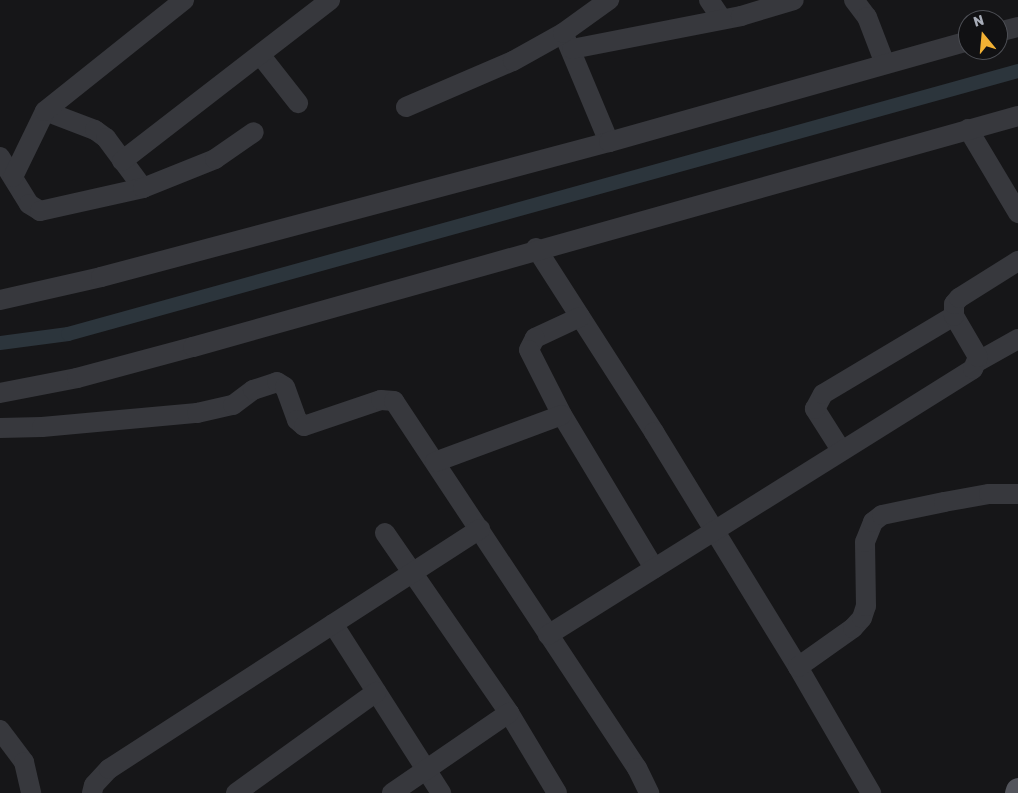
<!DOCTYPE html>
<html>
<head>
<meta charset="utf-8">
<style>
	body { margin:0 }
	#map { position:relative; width:1018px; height:793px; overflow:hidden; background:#161618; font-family:Rubik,sans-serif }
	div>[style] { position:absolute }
	.canal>* { height:14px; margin:-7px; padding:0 7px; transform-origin:7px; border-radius:7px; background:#2c353c }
	.minor>* { height:20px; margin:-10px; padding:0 10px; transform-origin:10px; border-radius:10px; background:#37383d }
	.major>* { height:25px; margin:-12.5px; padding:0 12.5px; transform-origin:12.5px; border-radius:12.5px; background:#53555c }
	span { translate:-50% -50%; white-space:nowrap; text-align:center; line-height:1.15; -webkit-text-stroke:4px #111113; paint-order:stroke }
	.north { position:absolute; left:958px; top:10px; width:50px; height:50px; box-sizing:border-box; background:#111113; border:1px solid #4d4f55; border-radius:50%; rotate:343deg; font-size:14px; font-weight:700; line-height:20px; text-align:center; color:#a8adb8 }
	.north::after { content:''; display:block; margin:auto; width:18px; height:22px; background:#f2b134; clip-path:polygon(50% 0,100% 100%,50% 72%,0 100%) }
</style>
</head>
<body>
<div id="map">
	<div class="canal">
		<i style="left:0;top:343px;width:69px;rotate:-7.5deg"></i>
		<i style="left:68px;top:334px;width:986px;rotate:-15.47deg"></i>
	</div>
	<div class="minor">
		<i style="left:709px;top:0;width:22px;rotate:56deg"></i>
		<i style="left:854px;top:0;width:21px;rotate:53deg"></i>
		<i style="left:867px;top:17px;width:50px;rotate:69deg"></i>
		<i style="left:998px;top:32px;width:21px;rotate:-14deg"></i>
		<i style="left:565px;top:37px;width:114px;rotate:67.3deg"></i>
		<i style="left:572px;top:49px;width:172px;rotate:-11deg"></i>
		<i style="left:741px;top:16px;width:55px;rotate:-16.8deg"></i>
		<i style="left:261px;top:56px;width:60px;rotate:51.8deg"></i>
		<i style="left:406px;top:107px;width:116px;rotate:-23.3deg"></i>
		<i style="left:513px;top:61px;width:57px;rotate:-29.2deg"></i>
		<i style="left:563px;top:33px;width:57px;rotate:-35.7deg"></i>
		<i style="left:45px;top:111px;width:53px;rotate:20.8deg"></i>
		<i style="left:95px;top:130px;width:14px;rotate:36deg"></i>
		<i style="left:106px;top:138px;width:62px;rotate:53.5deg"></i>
		<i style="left:968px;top:129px;width:98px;rotate:59.2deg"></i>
		<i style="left:0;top:157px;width:55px;rotate:58.3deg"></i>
		<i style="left:29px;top:204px;width:13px;rotate:32deg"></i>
		<i style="left:40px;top:211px;width:106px;rotate:-12.6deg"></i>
		<i style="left:143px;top:188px;width:78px;rotate:-21.9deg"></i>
		<i style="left:215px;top:159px;width:47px;rotate:-34.7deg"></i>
		<i style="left:122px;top:161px;width:263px;rotate:-37.7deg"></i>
		<i style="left:13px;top:177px;width:73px;rotate:-64.1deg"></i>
		<i style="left:45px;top:111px;width:178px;rotate:-38.6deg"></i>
		<i style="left:536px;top:248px;width:219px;rotate:57.3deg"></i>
		<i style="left:654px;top:432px;width:276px;rotate:58.5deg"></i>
		<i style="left:798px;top:667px;width:146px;rotate:59.9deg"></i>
		<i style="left:0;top:300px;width:104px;rotate:-12.8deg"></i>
		<i style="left:101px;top:277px;width:526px;rotate:-14.88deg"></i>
		<i style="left:609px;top:142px;width:373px;rotate:-15.7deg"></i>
		<i style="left:580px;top:317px;width:50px;rotate:155deg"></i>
		<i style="left:535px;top:338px;width:13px;rotate:117deg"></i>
		<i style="left:529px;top:350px;width:73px;rotate:63.1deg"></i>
		<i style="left:562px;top:415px;width:179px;rotate:59deg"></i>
		<i style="left:977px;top:362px;width:47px;rotate:-29.3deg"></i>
		<i style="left:0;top:393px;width:78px;rotate:-11deg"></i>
		<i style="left:77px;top:378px;width:120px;rotate:-15deg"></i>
		<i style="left:193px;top:347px;width:857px;rotate:-15.64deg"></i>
		<i style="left:0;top:428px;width:42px;rotate:-1.4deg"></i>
		<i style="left:42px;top:427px;width:156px;rotate:-5.2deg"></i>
		<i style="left:197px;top:413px;width:37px;rotate:-13deg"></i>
		<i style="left:233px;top:405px;width:25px;rotate:-37deg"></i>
		<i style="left:253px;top:390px;width:25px;rotate:-18deg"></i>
		<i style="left:277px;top:382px;width:9px;rotate:32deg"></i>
		<i style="left:285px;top:387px;width:35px;rotate:70deg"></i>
		<i style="left:297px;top:420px;width:9px;rotate:41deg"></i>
		<i style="left:304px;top:426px;width:81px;rotate:-18.7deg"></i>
		<i style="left:381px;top:400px;width:13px;rotate:4deg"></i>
		<i style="left:394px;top:401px;width:440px;rotate:56.5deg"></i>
		<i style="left:637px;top:768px;width:28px;rotate:64deg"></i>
		<i style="left:841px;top:450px;width:49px;rotate:-122.4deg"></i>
		<i style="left:815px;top:409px;width:17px;rotate:-62deg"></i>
		<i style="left:823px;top:394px;width:152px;rotate:-30.8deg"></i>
		<i style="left:435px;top:462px;width:135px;rotate:-20.3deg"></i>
		<i style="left:385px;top:533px;width:219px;rotate:55.4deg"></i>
		<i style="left:509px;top:713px;width:93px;rotate:59deg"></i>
		<i style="left:333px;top:624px;width:201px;rotate:57.4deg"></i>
		<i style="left:548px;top:635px;width:501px;rotate:-32.04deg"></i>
		<i style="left:973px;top:369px;width:13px;rotate:-67deg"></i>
		<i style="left:978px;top:357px;width:48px;rotate:-120.3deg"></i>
		<i style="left:954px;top:316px;width:12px;rotate:-90deg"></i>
		<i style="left:954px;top:304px;width:8px;rotate:-50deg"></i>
		<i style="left:959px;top:298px;width:70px;rotate:-32.1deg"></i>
		<i style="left:798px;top:667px;width:67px;rotate:-35.3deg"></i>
		<i style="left:853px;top:628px;width:13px;rotate:-48deg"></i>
		<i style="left:862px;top:618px;width:13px;rotate:-72deg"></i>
		<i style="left:866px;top:606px;width:64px;rotate:-90.9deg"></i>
		<i style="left:865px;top:542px;width:22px;rotate:-68deg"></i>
		<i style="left:873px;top:522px;width:11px;rotate:-38deg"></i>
		<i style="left:882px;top:515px;width:63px;rotate:-11.8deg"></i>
		<i style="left:944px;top:502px;width:46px;rotate:-10.1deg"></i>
		<i style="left:989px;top:494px;width:29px"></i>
		<i style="left:0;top:730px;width:40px;rotate:53deg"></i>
		<i style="left:24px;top:762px;width:32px;rotate:77deg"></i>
		<i style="left:92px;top:793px;width:8px;rotate:-76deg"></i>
		<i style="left:94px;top:785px;width:22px;rotate:-47deg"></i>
		<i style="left:109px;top:769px;width:442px;rotate:-32.9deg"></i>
		<i style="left:236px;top:793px;width:173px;rotate:-35.8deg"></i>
		<i style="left:392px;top:793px;width:142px;rotate:-34.4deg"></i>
	</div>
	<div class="major">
		<i style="left:1017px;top:793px;width:3px;rotate:-72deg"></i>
	</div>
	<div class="north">N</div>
</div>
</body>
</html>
